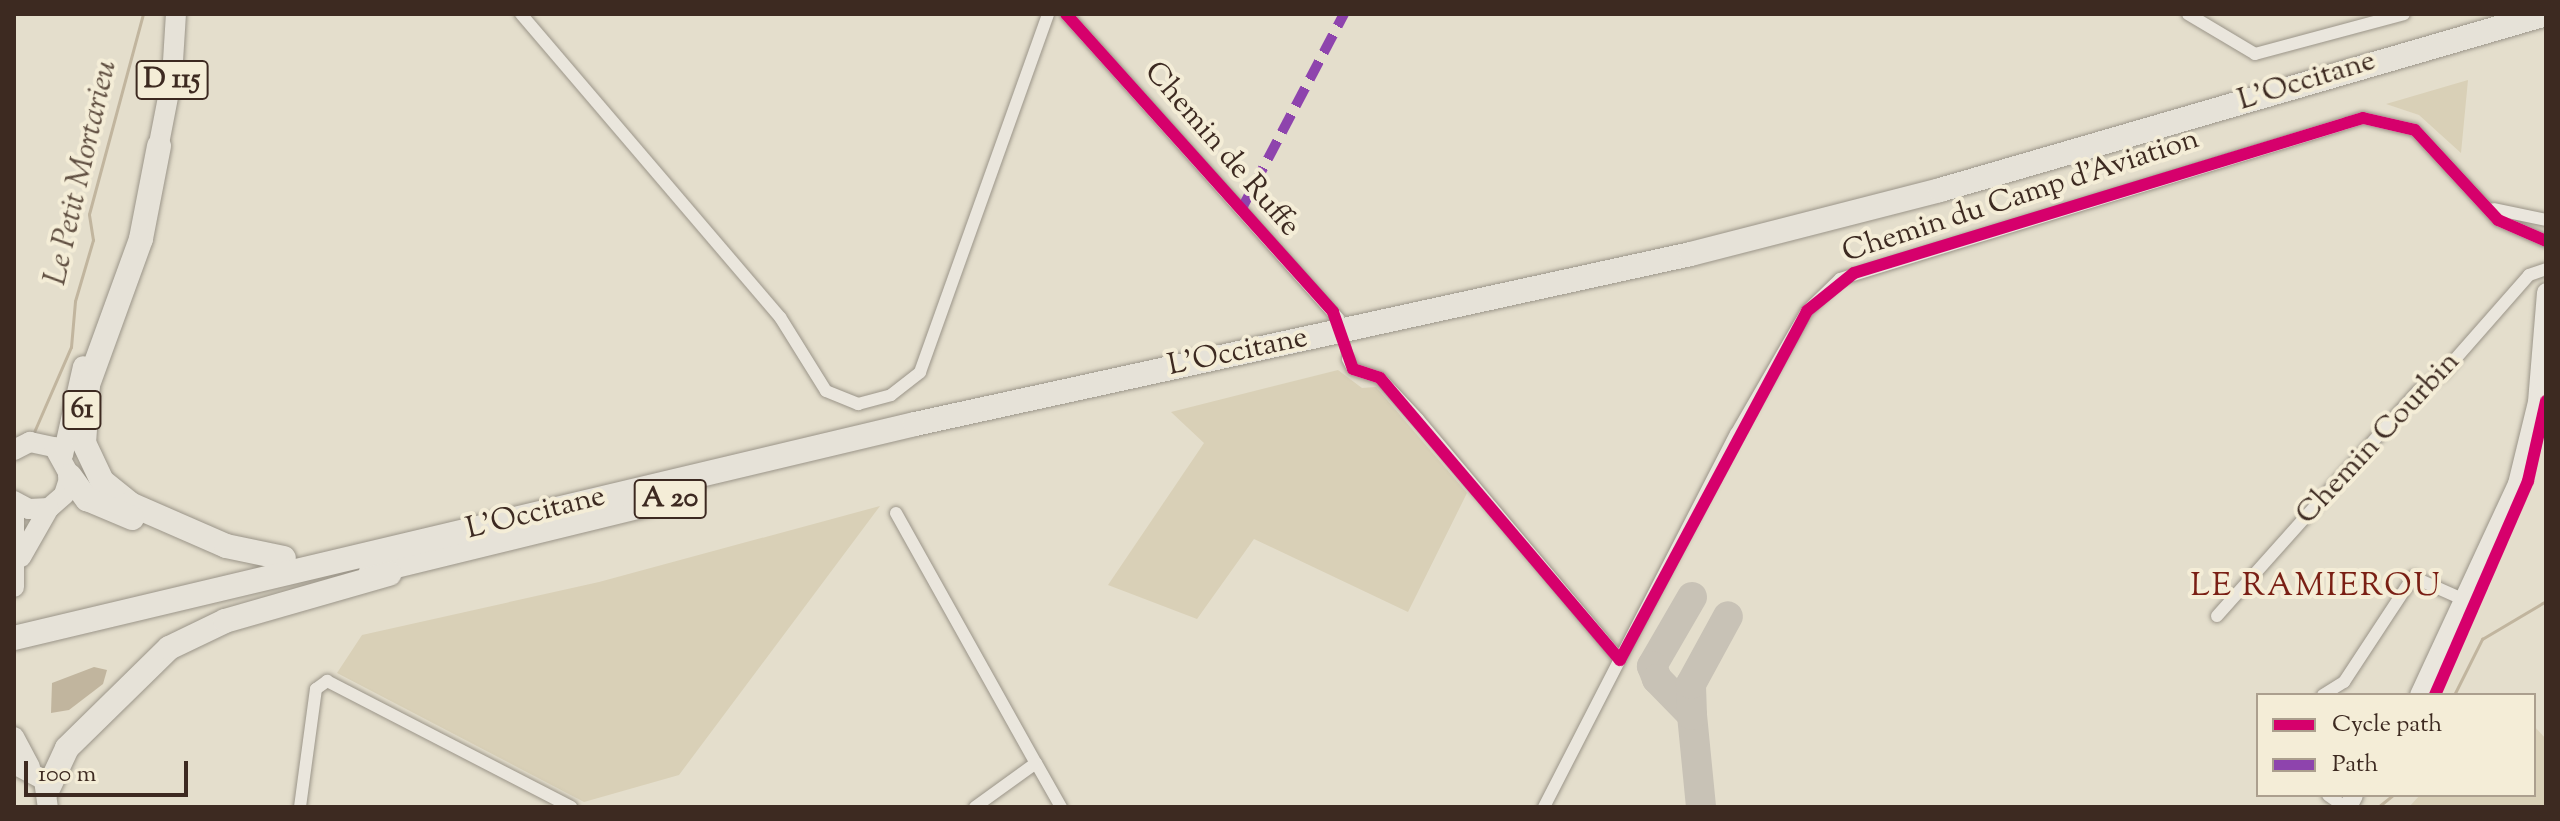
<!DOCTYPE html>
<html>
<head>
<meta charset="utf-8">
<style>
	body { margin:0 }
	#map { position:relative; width:2560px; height:821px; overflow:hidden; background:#e4decc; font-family:"Sorts Mill Goudy",serif }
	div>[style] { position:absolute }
	.green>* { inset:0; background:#d9d0b7 }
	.water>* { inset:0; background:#c1b59e }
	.stream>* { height:3px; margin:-1.5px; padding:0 1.5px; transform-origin:1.5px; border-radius:1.5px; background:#c1b59e }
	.taxiway>* { height:30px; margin:-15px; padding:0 15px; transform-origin:15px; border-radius:15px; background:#c8c2b6 }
	.minor-tunnel>* { height:12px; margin-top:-6px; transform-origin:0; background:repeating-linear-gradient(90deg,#c3baaa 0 12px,transparent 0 18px) }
	.roads { filter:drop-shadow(0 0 2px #9b9589) drop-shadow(0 0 2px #9b9589) }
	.minor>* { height:12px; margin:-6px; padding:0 6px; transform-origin:6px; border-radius:6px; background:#eae6dd }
	.secondary>* { height:18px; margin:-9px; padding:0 9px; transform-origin:9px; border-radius:9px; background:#eae6dd }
	.primary>* { height:20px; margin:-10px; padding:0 10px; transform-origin:10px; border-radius:10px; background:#e6e2d8 }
	.motorway>* { height:24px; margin:-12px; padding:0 12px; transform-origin:12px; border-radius:12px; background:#e6e2d8 }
	.quiet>* { height:10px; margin-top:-5px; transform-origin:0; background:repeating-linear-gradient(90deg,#8e44ad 0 20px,transparent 0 30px) }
	.cycleway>* { height:12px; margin:-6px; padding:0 6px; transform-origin:6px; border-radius:6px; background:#d6006c }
	span { translate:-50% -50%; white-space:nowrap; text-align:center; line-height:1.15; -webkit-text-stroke:8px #f4edd7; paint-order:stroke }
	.shield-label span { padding:2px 6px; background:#f4edd7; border:2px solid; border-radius:6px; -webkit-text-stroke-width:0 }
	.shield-label { font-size:28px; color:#3d2a21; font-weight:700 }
	.street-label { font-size:30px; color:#3d2a21 }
	.water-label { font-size:32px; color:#604f41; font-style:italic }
	.neighbourhood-label { font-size:32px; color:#7a1f14; letter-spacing:2px }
	.frame { position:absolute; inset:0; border:16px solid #3d2a21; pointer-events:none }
	.legend { position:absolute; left:2256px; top:693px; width:280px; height:104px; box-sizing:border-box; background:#f4edd7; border:2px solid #ab9f8e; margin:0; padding:10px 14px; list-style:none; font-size:24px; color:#3d2a21 }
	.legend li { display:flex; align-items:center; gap:16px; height:40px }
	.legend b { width:40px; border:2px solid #ab9f8e }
	.scale { position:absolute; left:24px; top:761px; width:164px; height:36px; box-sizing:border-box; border:4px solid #3d2a21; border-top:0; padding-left:10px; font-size:24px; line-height:28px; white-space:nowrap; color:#3d2a21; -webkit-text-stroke:6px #f4edd7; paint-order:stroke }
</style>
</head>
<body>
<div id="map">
	<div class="green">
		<i style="clip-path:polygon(2468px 80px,2461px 153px,2419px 115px,2386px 104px)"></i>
		<i style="clip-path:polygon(1338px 370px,1362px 388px,1376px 387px,1467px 493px,1408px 612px,1254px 539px,1197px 619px,1108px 585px,1204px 443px,1171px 412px)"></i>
		<i style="clip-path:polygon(880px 506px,679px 775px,584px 802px,337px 673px,362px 635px,599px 582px)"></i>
		<i style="clip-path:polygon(2534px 726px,2546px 739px,2546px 807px,2409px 807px,2420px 795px,2534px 795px)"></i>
	</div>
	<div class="water">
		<i style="clip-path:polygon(94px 667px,107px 670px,103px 684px,69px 710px,51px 713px,52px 683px)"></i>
	</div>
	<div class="stream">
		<i style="left:34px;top:432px;width:93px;rotate:-66.5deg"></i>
		<i style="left:71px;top:347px;width:46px;rotate:-85deg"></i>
		<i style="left:75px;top:301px;width:64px;rotate:-73.6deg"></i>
		<i style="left:93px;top:240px;width:26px;rotate:-99deg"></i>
		<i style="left:89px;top:214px;width:207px;rotate:-74.9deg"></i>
		<i style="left:2454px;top:695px;width:63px;rotate:-63.4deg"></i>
		<i style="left:2482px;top:639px;width:74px;rotate:-30.7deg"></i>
		<i style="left:2378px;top:807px;width:19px;rotate:-39deg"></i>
	</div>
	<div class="taxiway">
		<i style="left:1692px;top:597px;width:80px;rotate:120.1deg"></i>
		<i style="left:1652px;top:666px;width:14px;rotate:69deg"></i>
		<i style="left:1657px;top:679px;width:50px;rotate:45.8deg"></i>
		<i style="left:1692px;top:715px;width:92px;rotate:84.4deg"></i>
		<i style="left:1692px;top:715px;width:31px;rotate:-92deg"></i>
		<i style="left:1691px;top:684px;width:77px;rotate:-61.4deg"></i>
	</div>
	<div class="minor-tunnel">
		<i style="left:1341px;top:326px;width:34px;rotate:78deg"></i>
	</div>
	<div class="roads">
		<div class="minor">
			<i style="left:521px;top:14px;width:399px;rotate:49.5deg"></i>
			<i style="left:780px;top:317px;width:87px;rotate:58.1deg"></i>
			<i style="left:826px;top:391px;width:35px;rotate:22deg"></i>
			<i style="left:858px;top:404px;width:34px;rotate:-15deg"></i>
			<i style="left:891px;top:395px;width:37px;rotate:-38deg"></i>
			<i style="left:920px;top:372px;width:380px;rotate:-70.3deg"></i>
			<i style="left:1066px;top:14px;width:409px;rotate:48.2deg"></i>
			<i style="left:2188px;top:14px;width:78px;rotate:30.8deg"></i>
			<i style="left:2255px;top:54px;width:154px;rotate:-15deg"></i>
			<i style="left:2494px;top:209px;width:53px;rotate:11.9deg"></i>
			<i style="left:1348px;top:359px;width:11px;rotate:63deg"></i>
			<i style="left:1353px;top:369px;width:28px;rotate:18deg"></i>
			<i style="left:1380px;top:378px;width:56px;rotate:47.2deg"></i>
			<i style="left:1418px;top:419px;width:314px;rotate:50deg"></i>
			<i style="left:896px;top:513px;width:287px;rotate:60.8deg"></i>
			<i style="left:2217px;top:616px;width:302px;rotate:-48.2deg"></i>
			<i style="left:2418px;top:391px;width:31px;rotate:-36deg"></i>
			<i style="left:2443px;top:373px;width:130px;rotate:-48.7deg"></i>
			<i style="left:2529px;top:275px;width:18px;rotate:-19deg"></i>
			<i style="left:2323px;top:695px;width:25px;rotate:-32deg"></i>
			<i style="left:2344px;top:682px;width:126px;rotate:-56.7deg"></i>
			<i style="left:2413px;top:577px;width:59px;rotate:24deg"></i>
			<i style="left:2328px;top:795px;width:21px;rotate:35deg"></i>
			<i style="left:300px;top:807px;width:119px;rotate:-82.3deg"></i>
			<i style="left:316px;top:689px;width:14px;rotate:-36deg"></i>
			<i style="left:327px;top:681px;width:275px;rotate:27.3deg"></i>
			<i style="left:975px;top:807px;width:75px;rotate:-35.8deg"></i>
			<i style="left:1036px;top:763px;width:51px;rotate:60.4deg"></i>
			<i style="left:1544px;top:807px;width:420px;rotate:-62.8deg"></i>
			<i style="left:1736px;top:434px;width:142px;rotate:-60deg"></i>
			<i style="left:1807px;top:311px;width:46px;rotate:-44.1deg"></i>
			<i style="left:1840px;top:279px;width:547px;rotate:-17.11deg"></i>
			<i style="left:2363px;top:118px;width:53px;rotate:13deg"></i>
			<i style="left:2415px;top:130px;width:122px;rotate:47.3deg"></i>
			<i style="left:2498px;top:220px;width:52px;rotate:23.6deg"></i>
		</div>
		<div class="secondary">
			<i style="left:2419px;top:695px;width:233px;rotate:-65.1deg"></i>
			<i style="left:2517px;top:484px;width:84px;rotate:-76.3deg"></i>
			<i style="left:2537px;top:402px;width:110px;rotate:-85.3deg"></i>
			<i style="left:2348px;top:807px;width:13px;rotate:-63deg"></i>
		</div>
		<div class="primary">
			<i style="left:156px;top:159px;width:84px;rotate:-79deg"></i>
			<i style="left:172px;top:77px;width:63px;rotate:-86.4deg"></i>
			<i style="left:14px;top:450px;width:18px;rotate:-27deg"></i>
			<i style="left:30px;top:442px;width:25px;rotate:12deg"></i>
			<i style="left:54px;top:447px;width:33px;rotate:61deg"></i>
			<i style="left:70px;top:476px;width:20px;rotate:108deg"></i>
			<i style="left:64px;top:495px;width:20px;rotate:139deg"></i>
			<i style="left:49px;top:508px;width:20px;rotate:177deg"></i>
			<i style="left:29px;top:509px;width:17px;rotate:-152deg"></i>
			<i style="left:63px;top:455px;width:91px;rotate:-77.3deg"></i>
			<i style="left:14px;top:506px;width:81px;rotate:90deg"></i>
			<i style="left:21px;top:557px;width:56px;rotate:-60.3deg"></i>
			<i style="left:14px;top:737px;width:34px;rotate:62deg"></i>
			<i style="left:14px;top:764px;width:34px;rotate:28deg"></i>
			<i style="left:44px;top:780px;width:27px;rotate:82deg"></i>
		</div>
		<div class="motorway">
			<i style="left:159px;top:146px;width:95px;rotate:101deg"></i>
			<i style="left:141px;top:239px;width:155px;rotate:110deg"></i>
			<i style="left:88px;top:385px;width:58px;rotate:93.9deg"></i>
			<i style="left:84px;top:443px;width:42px;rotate:64.7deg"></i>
			<i style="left:102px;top:481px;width:36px;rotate:39deg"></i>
			<i style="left:130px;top:504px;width:105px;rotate:23.6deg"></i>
			<i style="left:226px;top:546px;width:59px;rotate:11.7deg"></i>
			<i style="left:70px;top:476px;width:29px;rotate:54deg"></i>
			<i style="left:87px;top:499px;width:49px;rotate:22.9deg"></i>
			<i style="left:371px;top:572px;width:295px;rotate:-13.7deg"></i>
			<i style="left:14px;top:638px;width:926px;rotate:-13.36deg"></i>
			<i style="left:915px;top:424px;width:794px;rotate:-12.36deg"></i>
			<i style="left:1691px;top:254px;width:257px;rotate:-14.4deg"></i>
			<i style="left:1940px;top:190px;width:631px;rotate:-16.19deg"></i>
			<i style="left:48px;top:789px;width:45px;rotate:-65.1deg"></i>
			<i style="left:67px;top:748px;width:143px;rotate:-44.4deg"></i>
			<i style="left:169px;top:648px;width:62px;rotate:-25.7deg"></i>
			<i style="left:225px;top:621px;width:171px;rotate:-16deg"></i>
		</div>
	</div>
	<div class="quiet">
		<i style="left:1240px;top:212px;width:224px;rotate:-62.3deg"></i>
	</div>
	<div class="cycleway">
		<i style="left:1066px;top:14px;width:400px;rotate:48.1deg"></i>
		<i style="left:1333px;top:312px;width:60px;rotate:70.7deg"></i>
		<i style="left:1353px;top:369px;width:28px;rotate:18deg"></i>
		<i style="left:1380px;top:378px;width:370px;rotate:49.6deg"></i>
		<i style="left:1620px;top:660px;width:396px;rotate:-61.8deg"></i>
		<i style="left:1807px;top:311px;width:60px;rotate:-39deg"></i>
		<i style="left:1854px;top:273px;width:532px;rotate:-16.94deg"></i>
		<i style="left:2363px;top:118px;width:53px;rotate:13deg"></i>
		<i style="left:2415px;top:130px;width:122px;rotate:47.3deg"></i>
		<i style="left:2498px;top:220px;width:52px;rotate:23.6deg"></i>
		<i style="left:2435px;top:695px;width:233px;rotate:-66.5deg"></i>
		<i style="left:2528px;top:481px;width:82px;rotate:-77.3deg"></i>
	</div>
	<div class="shield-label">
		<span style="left:172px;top:80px">D 115</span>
		<span style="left:82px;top:410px">61</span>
		<span style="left:670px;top:499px">A 20</span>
	</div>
	<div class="street-label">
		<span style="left:2307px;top:82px;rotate:-17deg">L'Occitane</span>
		<span style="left:1221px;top:150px;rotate:49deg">Chemin de Ruffe</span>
		<span style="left:2021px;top:197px;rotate:-18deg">Chemin du Camp d'Aviation</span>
		<span style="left:1238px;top:353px;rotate:-12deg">L'Occitane</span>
		<span style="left:2379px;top:439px;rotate:-47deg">Chemin Courbin</span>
		<span style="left:536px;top:514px;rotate:-14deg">L'Occitane</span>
	</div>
	<div class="water-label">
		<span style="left:82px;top:173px;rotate:-77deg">Le Petit Mortarieu</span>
	</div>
	<div class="neighbourhood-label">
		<span style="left:2316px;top:587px">LE RAMIEROU</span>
	</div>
	<div class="frame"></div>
	<ul class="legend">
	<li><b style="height:10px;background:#d6006c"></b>Cycle path</li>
	<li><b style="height:10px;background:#8e44ad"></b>Path</li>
	</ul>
	<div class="scale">100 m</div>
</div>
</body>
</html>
